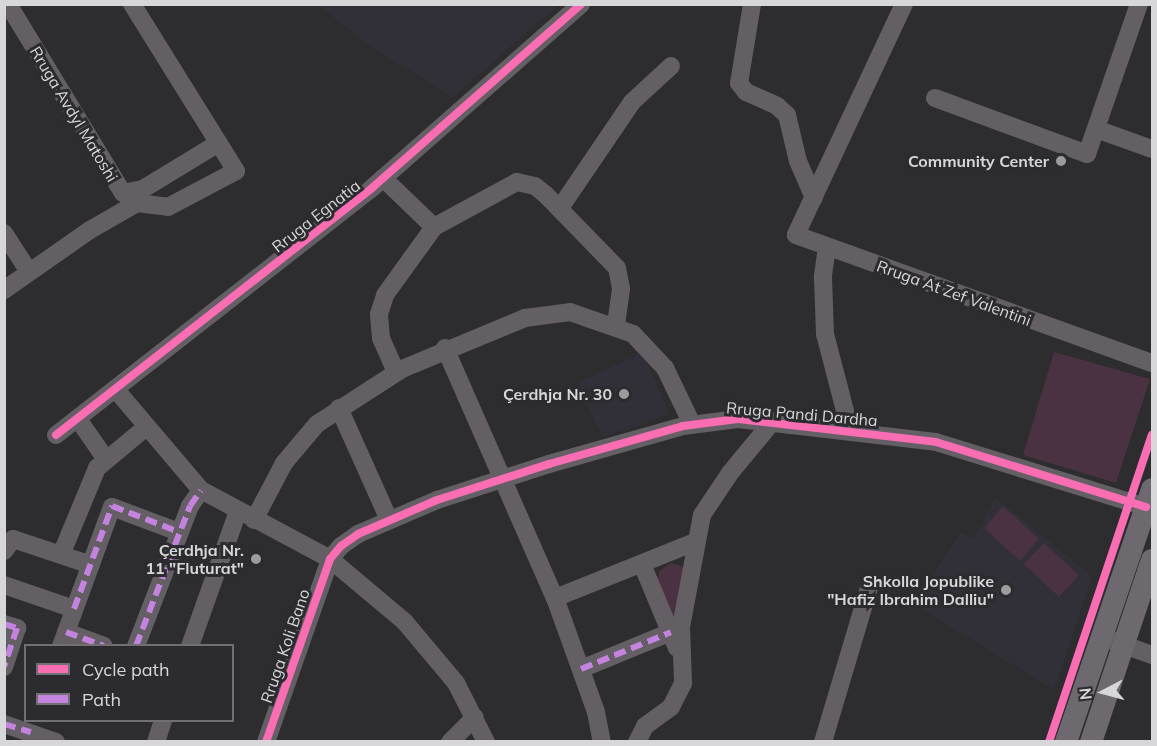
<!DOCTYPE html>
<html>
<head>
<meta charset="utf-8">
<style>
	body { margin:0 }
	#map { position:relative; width:1157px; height:746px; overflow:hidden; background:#2d2c2e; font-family:Mulish,sans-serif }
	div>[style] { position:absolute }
	.built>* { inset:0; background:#312f38 }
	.green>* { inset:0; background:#4a3242 }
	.minor>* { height:18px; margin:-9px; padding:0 9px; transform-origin:9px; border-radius:9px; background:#635f64 }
	.major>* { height:22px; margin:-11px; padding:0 11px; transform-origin:11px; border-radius:11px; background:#6e686f }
	.quiet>* { height:6px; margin-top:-3px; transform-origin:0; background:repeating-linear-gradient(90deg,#c483df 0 12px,transparent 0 18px) }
	.cycleway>* { height:8px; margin:-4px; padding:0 4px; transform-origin:4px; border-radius:4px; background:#f96db3 }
	.dots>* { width:16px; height:16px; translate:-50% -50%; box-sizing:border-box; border:3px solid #2c2b2f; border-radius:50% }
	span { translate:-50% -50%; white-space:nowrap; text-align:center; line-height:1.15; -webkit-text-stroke:6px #2c2b2f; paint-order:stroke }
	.street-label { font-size:16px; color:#d7d7d9 }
	.poi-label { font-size:16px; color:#d7d7d9; font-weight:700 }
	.right { translate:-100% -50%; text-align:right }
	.frame { position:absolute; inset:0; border:6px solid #d7d7d9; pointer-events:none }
	.legend { position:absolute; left:24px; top:644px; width:210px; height:78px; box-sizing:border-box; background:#2c2b2f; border:2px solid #707073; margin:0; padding:8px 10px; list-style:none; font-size:18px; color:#d7d7d9 }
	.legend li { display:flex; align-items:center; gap:12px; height:30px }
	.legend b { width:30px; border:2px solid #707073 }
	.north { position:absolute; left:1073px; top:662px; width:60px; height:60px; -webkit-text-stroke:4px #2c2b2f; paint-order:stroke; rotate:264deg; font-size:16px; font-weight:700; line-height:24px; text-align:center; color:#d7d7d9 }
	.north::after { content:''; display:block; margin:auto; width:21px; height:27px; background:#d7d7d9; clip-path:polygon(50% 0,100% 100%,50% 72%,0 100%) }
</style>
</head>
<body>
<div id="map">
	<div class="built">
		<i style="clip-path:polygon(318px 5px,558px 5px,453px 97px,368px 45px)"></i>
		<i style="clip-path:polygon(643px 352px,670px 415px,602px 437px,578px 383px)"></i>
		<i style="clip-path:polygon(995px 497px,1092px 576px,1054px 690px,915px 605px,960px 532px,974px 539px)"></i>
	</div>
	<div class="green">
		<i style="clip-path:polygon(1054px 352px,1150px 379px,1116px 483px,1023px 455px)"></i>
		<i style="clip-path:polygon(1003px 506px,1039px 539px,1020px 561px,984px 528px)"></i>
		<i style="clip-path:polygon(1044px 543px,1079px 575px,1059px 597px,1024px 564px)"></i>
		<i style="clip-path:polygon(671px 563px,684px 567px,676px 615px,670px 616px,658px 583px,659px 571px)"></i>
	</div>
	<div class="minor">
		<i style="left:8px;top:4px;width:221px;rotate:58.7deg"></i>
		<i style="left:123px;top:193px;width:20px;rotate:-11deg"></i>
		<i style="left:143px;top:189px;width:87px;rotate:-31.3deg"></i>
		<i style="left:752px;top:4px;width:80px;rotate:99.3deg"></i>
		<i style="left:739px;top:83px;width:11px;rotate:52deg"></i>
		<i style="left:746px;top:92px;width:34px;rotate:24deg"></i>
		<i style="left:777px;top:106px;width:13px;rotate:42deg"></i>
		<i style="left:787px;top:115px;width:47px;rotate:76.6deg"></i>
		<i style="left:798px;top:161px;width:40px;rotate:66.6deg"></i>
		<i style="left:904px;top:4px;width:255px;rotate:115.1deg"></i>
		<i style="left:796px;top:235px;width:378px;rotate:19.8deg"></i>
		<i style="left:935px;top:98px;width:162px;rotate:20.2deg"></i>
		<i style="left:1087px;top:154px;width:159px;rotate:-70.9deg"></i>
		<i style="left:1096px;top:129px;width:59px;rotate:19.7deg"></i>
		<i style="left:383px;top:178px;width:71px;rotate:43.9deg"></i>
		<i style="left:560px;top:208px;width:128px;rotate:-55.8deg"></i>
		<i style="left:632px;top:102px;width:53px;rotate:-42.7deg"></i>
		<i style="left:4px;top:233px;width:46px;rotate:57.3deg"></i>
		<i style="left:827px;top:247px;width:30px;rotate:98deg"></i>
		<i style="left:823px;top:277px;width:57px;rotate:88deg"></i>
		<i style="left:825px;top:334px;width:99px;rotate:75.4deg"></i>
		<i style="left:4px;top:290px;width:105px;rotate:-34.9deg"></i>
		<i style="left:90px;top:230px;width:54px;rotate:-29.9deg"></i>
		<i style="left:137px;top:203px;width:31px;rotate:7deg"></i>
		<i style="left:168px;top:207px;width:77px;rotate:-27.9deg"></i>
		<i style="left:236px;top:171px;width:197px;rotate:-121.9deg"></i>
		<i style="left:445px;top:348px;width:273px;rotate:66.3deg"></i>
		<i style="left:555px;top:598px;width:121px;rotate:70.2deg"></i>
		<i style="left:596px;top:712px;width:31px;rotate:79deg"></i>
		<i style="left:396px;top:372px;width:37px;rotate:-114deg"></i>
		<i style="left:381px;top:338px;width:24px;rotate:-95deg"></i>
		<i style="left:379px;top:314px;width:20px;rotate:-72deg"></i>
		<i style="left:385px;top:295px;width:84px;rotate:-54.2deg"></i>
		<i style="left:434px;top:227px;width:94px;rotate:-28.5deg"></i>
		<i style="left:517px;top:182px;width:18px;rotate:13deg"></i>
		<i style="left:535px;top:186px;width:13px;rotate:39deg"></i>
		<i style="left:545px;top:194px;width:103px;rotate:45.8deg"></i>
		<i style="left:617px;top:268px;width:21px;rotate:79deg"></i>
		<i style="left:621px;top:289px;width:36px;rotate:98deg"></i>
		<i style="left:117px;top:391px;width:130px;rotate:49.7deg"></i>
		<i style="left:201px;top:490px;width:146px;rotate:28.1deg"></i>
		<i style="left:330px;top:559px;width:97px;rotate:40deg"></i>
		<i style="left:404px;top:621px;width:81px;rotate:50deg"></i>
		<i style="left:456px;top:683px;width:66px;rotate:63deg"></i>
		<i style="left:339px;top:408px;width:123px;rotate:65.9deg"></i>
		<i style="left:78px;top:419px;width:47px;rotate:55.3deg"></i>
		<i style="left:56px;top:435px;width:402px;rotate:-38deg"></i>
		<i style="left:373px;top:187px;width:277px;rotate:-41.3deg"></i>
		<i style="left:254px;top:520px;width:64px;rotate:-62.2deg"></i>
		<i style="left:284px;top:463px;width:51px;rotate:-49.8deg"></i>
		<i style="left:317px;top:424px;width:101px;rotate:-32.9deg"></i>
		<i style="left:402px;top:369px;width:133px;rotate:-22.5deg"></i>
		<i style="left:525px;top:318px;width:45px;rotate:-7.6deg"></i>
		<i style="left:570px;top:312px;width:67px;rotate:19.2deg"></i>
		<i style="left:633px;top:334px;width:47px;rotate:46.7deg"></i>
		<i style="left:665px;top:368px;width:62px;rotate:64.3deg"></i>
		<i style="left:4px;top:551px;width:15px;rotate:-53deg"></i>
		<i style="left:13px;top:539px;width:82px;rotate:18.4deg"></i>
		<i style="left:61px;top:555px;width:94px;rotate:-67.5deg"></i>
		<i style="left:97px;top:468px;width:62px;rotate:-39.8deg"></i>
		<i style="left:642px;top:564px;width:91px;rotate:67.4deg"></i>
		<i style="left:4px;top:585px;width:74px;rotate:18.9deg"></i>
		<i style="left:555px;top:598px;width:151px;rotate:-21.8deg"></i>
		<i style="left:4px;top:624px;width:14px;rotate:17deg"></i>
		<i style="left:17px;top:628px;width:41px;rotate:108.4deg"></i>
		<i style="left:66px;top:632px;width:40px;rotate:20.2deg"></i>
		<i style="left:1102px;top:637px;width:53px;rotate:19.8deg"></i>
		<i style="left:61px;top:646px;width:148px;rotate:-69.9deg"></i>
		<i style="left:112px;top:507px;width:72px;rotate:20.5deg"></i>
		<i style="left:136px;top:646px;width:150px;rotate:-68.9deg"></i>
		<i style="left:190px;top:506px;width:19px;rotate:-55deg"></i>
		<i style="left:190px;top:646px;width:143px;rotate:-70.4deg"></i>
		<i style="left:581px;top:669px;width:97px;rotate:-22.3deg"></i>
		<i style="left:4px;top:724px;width:55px;rotate:19.1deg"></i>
		<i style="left:156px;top:742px;width:23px;rotate:-72deg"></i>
		<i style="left:266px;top:742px;width:194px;rotate:-70.7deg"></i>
		<i style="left:330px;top:559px;width:17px;rotate:-50deg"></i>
		<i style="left:341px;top:546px;width:21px;rotate:-35deg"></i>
		<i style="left:358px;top:534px;width:86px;rotate:-23.3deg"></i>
		<i style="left:437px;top:500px;width:118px;rotate:-17.8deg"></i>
		<i style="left:549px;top:464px;width:139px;rotate:-15.8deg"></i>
		<i style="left:683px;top:426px;width:55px;rotate:-7.3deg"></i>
		<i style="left:738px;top:419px;width:199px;rotate:6.6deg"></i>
		<i style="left:936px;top:442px;width:220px;rotate:17.2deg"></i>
		<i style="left:450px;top:742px;width:35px;rotate:-45deg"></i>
		<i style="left:637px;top:742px;width:18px;rotate:-63deg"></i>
		<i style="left:645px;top:726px;width:32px;rotate:-36deg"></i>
		<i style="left:671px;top:707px;width:27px;rotate:-63deg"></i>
		<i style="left:683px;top:683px;width:56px;rotate:-92deg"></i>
		<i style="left:681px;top:627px;width:114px;rotate:-79.4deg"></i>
		<i style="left:702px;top:515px;width:50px;rotate:-56.3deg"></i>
		<i style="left:730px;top:473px;width:67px;rotate:-50.4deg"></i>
		<i style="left:823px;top:742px;width:161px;rotate:-73.4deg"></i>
	</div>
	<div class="major">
		<i style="left:1066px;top:742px;width:267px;rotate:-71.2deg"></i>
		<i style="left:1091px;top:742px;width:192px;rotate:-71.5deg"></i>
	</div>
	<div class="quiet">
		<i style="left:74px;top:609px;width:110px;rotate:-69.7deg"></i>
		<i style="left:112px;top:506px;width:72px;rotate:21.2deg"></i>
		<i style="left:4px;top:624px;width:14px;rotate:17deg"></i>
		<i style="left:17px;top:628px;width:41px;rotate:108.4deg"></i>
		<i style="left:66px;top:632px;width:40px;rotate:20.2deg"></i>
		<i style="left:136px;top:646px;width:150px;rotate:-68.9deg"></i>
		<i style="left:190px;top:506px;width:19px;rotate:-55deg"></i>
		<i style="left:581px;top:669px;width:97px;rotate:-22.3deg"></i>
		<i style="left:4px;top:724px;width:28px;rotate:17deg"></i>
	</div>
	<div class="cycleway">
		<i style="left:56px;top:435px;width:402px;rotate:-38deg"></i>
		<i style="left:373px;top:187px;width:277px;rotate:-41.3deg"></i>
		<i style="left:266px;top:742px;width:194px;rotate:-70.7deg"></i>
		<i style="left:330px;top:559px;width:17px;rotate:-50deg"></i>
		<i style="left:341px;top:546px;width:21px;rotate:-35deg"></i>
		<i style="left:358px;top:534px;width:86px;rotate:-23.3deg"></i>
		<i style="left:437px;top:500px;width:118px;rotate:-17.8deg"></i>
		<i style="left:549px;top:464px;width:139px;rotate:-15.8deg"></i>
		<i style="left:683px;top:426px;width:55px;rotate:-7.3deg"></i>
		<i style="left:738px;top:419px;width:199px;rotate:6.6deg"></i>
		<i style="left:936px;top:442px;width:220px;rotate:17.2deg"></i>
		<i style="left:1049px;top:742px;width:324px;rotate:-71.5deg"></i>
	</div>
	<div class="dots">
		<i style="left:1061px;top:161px;background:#9c9b9d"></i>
		<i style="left:624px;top:394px;background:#9c9b9d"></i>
		<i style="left:256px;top:559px;background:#9c9b9d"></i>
		<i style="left:1006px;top:590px;background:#9c9b9d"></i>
	</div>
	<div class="street-label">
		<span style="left:74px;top:114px;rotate:59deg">Rruga Avdyl Matoshi</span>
		<span style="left:316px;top:216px;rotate:-38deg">Rruga Egnatia</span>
		<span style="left:954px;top:293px;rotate:20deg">Rruga At Zef Valentini</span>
		<span style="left:802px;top:414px;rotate:5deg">Rruga Pandi Dardha</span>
		<span style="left:285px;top:646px;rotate:-71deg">Rruga Koli Bano</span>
	</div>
	<div class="poi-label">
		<span class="right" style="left:1049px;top:161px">Community Center</span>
		<span class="right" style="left:612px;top:394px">Çerdhja Nr. 30</span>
		<span class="right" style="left:244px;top:559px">Çerdhja Nr.<br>11 "Fluturat"</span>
		<span class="right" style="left:994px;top:590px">Shkolla Jopublike<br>"Hafiz Ibrahim Dalliu"</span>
	</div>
	<div class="frame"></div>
	<ul class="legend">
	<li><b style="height:8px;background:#f96db3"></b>Cycle path</li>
	<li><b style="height:8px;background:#c483df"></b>Path</li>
	</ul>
	<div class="north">N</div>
</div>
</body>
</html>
